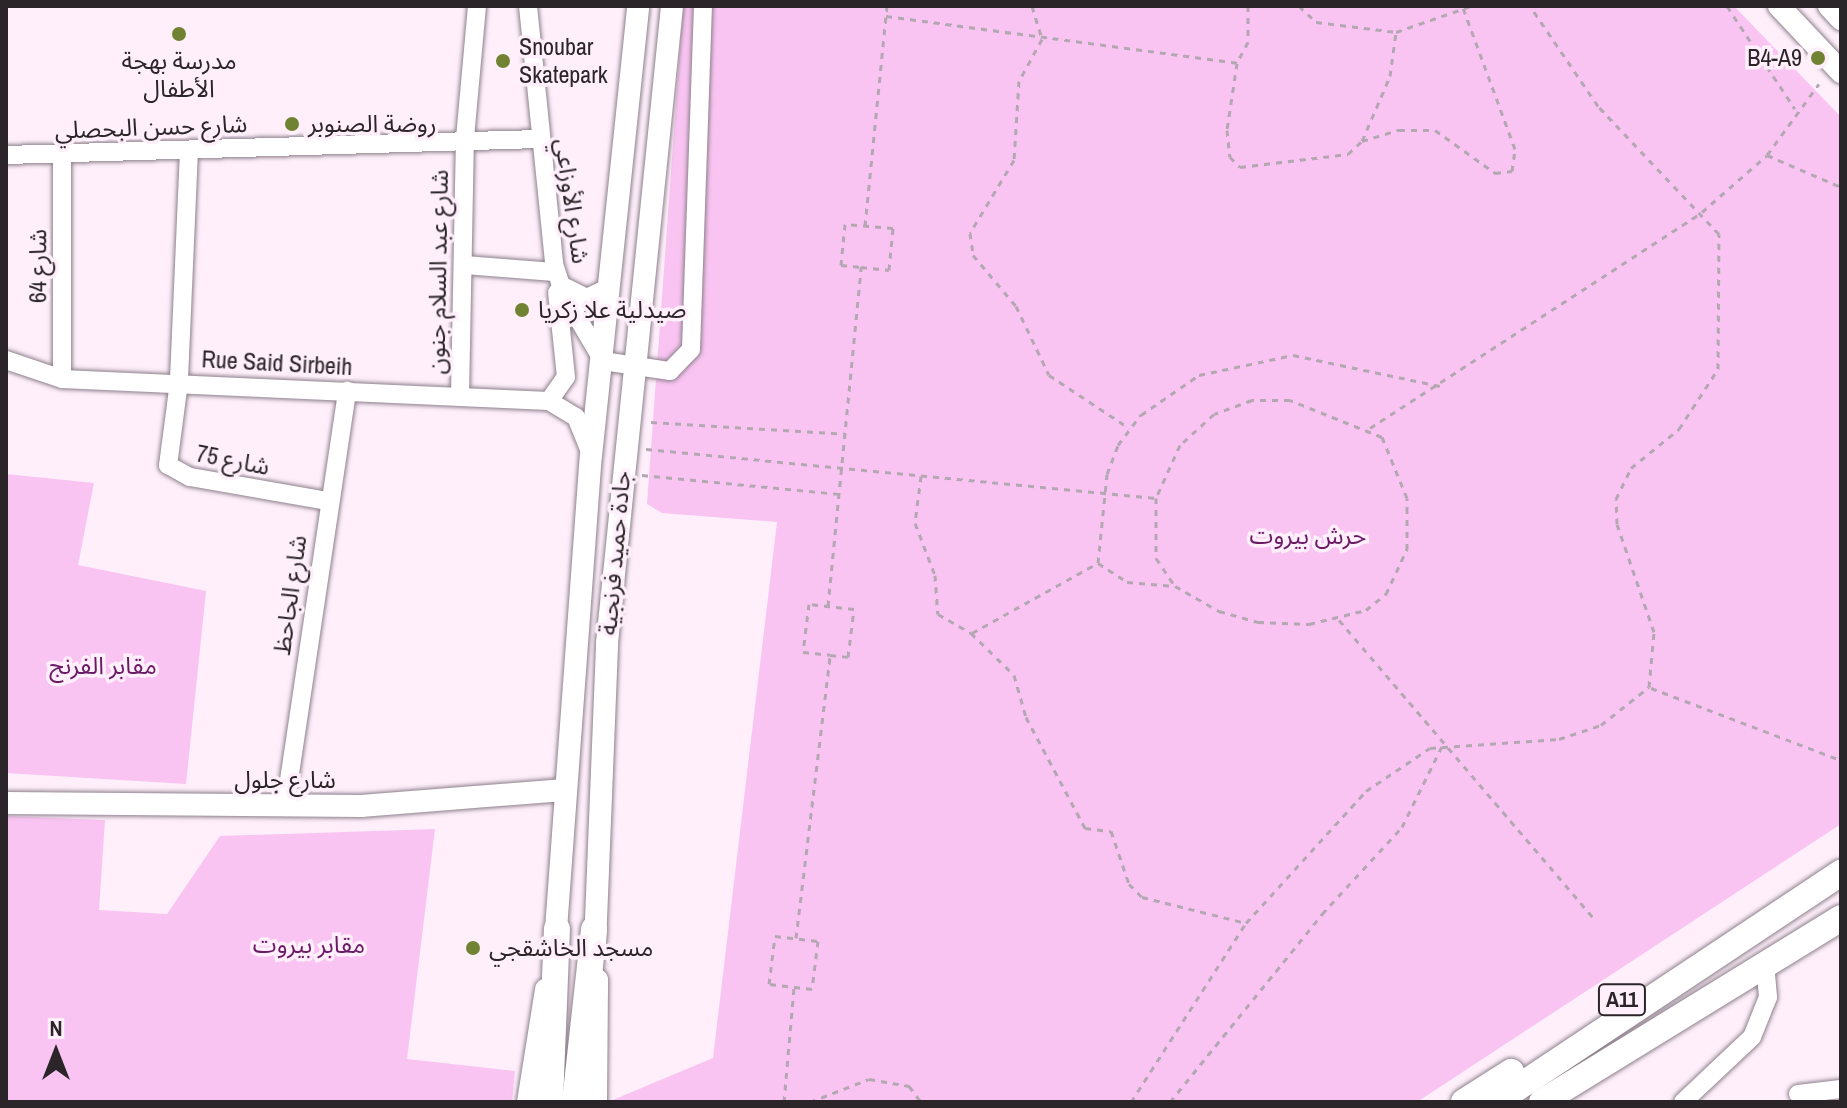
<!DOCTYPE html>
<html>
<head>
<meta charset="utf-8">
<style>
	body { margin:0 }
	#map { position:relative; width:1847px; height:1108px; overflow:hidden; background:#feeffb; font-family:"Archivo Narrow","Noto Sans Arabic",sans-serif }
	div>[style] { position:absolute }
	.green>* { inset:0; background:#f9c4f2 }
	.path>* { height:3px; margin-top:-1.5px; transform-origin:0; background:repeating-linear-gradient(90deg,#b3a8b1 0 6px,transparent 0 12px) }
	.roads { filter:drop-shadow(0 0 2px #8d808b) drop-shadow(0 0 2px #8d808b) }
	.minor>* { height:18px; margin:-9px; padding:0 9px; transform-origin:9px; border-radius:9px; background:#fff }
	.major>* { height:22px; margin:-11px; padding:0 11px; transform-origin:11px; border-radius:11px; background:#fff }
	.highway>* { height:26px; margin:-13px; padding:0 13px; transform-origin:13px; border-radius:13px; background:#fff }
	.dots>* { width:22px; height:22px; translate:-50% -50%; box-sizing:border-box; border:4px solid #feeffb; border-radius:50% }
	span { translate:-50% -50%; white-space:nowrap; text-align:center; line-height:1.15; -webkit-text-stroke:7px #feeffb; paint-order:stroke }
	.shield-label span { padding:2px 6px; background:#feeffb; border:2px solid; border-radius:6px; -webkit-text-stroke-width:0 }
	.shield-label { font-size:22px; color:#2b252a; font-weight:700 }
	.poi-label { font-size:24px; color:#2b252a }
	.left { translate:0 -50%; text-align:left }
	.right { translate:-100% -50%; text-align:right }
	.street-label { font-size:24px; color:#2b252a }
	.park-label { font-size:24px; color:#6a1a65 }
	.frame { position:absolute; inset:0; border:8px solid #2b252a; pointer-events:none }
	.north { position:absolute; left:16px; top:1012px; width:80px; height:80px; -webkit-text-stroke:6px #feeffb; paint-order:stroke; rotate:0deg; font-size:22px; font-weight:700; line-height:32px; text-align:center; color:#2b252a }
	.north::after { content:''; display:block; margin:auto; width:28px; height:36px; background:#2b252a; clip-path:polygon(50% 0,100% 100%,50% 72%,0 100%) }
</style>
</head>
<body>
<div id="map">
	<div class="green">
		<i style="clip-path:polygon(683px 6px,1734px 6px,1841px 117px,1841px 824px,1417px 1102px,608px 1102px,713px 1058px,777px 522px,662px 513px,647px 504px)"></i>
		<i style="clip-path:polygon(6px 474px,94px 483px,78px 565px,206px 591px,186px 784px,6px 773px)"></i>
		<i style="clip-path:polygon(6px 816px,105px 820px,99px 910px,167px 914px,220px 836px,435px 829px,407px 1059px,515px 1071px,512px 1102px,6px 1102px)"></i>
	</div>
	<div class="path">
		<i style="left:1032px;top:6px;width:34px;rotate:73deg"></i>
		<i style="left:1042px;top:39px;width:48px;rotate:118.7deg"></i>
		<i style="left:1019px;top:81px;width:79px;rotate:93.6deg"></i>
		<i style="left:1014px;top:160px;width:85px;rotate:121.1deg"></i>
		<i style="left:970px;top:233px;width:22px;rotate:82deg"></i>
		<i style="left:973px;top:255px;width:67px;rotate:49.9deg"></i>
		<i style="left:1016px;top:306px;width:76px;rotate:64.4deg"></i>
		<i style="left:1049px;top:375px;width:96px;rotate:33.5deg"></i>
		<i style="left:1248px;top:6px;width:36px;rotate:90deg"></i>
		<i style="left:1248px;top:42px;width:24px;rotate:118deg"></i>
		<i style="left:1237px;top:63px;width:68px;rotate:98.5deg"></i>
		<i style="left:1227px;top:130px;width:27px;rotate:84deg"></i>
		<i style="left:1230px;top:157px;width:14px;rotate:45deg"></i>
		<i style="left:1240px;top:167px;width:109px;rotate:-6.9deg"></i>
		<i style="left:1348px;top:154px;width:19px;rotate:-43deg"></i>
		<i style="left:1362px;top:141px;width:71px;rotate:-66.7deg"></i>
		<i style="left:1390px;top:76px;width:44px;rotate:-82.2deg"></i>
		<i style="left:1299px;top:6px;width:23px;rotate:43deg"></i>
		<i style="left:1316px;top:22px;width:81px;rotate:7.1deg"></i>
		<i style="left:1396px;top:32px;width:79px;rotate:-19.1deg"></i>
		<i style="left:1727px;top:6px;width:123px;rotate:56.6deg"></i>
		<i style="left:886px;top:16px;width:354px;rotate:7.6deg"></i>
		<i style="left:1362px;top:141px;width:39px;rotate:-17deg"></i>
		<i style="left:1399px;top:130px;width:36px"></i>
		<i style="left:1435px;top:130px;width:74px;rotate:35.6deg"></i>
		<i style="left:1495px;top:173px;width:17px;rotate:-7deg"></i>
		<i style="left:1512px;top:171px;width:22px;rotate:-82deg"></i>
		<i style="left:1515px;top:149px;width:150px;rotate:-110.2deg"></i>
		<i style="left:1767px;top:155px;width:81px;rotate:23.4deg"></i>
		<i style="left:865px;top:226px;width:221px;rotate:-84.3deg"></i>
		<i style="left:651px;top:422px;width:194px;rotate:3.5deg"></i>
		<i style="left:1370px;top:428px;width:396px;rotate:-33deg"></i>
		<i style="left:1702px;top:212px;width:86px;rotate:-41.2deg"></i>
		<i style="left:1767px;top:155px;width:88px;rotate:-53.8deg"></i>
		<i style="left:646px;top:449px;width:512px;rotate:5.49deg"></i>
		<i style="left:642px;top:475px;width:197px;rotate:5.5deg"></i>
		<i style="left:921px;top:476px;width:47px;rotate:97.3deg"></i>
		<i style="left:915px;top:523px;width:56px;rotate:69deg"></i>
		<i style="left:935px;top:575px;width:39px;rotate:86deg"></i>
		<i style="left:938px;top:614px;width:38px;rotate:30deg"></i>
		<i style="left:971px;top:633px;width:60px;rotate:44.3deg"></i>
		<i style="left:1014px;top:675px;width:44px;rotate:74.1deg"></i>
		<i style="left:1026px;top:717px;width:126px;rotate:62deg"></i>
		<i style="left:1085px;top:828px;width:26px;rotate:7deg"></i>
		<i style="left:1111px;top:831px;width:56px;rotate:71.2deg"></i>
		<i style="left:1129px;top:884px;width:18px;rotate:45deg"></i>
		<i style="left:1142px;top:897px;width:107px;rotate:14deg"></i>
		<i style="left:1098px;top:563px;width:35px;rotate:33deg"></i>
		<i style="left:1127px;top:582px;width:48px;rotate:4.8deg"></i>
		<i style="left:1175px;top:586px;width:51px;rotate:29.6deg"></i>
		<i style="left:1219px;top:611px;width:41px;rotate:15.8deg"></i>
		<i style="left:1258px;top:622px;width:51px;rotate:2.2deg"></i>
		<i style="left:1309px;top:624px;width:59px;rotate:-13.8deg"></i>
		<i style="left:1366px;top:610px;width:26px;rotate:-39deg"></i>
		<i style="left:1386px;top:594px;width:50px;rotate:-65deg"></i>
		<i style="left:1407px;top:549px;width:51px;rotate:-90deg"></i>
		<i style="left:1407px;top:498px;width:66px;rotate:-112.3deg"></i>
		<i style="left:1382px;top:437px;width:99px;rotate:-158.1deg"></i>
		<i style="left:1290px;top:400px;width:38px;rotate:180deg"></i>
		<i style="left:1252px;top:400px;width:40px;rotate:159.8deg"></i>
		<i style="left:1214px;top:414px;width:46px;rotate:137.6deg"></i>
		<i style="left:1180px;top:445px;width:58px;rotate:114.4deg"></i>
		<i style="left:1156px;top:498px;width:60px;rotate:90deg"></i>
		<i style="left:1156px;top:558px;width:34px;rotate:56deg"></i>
		<i style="left:1098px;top:563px;width:89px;rotate:-84.2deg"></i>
		<i style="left:1107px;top:474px;width:31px;rotate:-69deg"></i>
		<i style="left:1118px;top:445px;width:38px;rotate:-53deg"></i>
		<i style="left:1141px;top:415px;width:70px;rotate:-34.6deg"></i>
		<i style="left:1199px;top:375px;width:96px;rotate:-12deg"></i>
		<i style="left:1293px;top:355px;width:150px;rotate:11.9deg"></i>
		<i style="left:828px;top:606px;width:341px;rotate:-84.4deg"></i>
		<i style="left:861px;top:267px;width:28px;rotate:6deg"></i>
		<i style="left:889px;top:270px;width:42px;rotate:-84.6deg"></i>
		<i style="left:893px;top:228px;width:48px;rotate:-175.2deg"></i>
		<i style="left:845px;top:224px;width:41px;rotate:95.6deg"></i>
		<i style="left:841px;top:265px;width:20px;rotate:6deg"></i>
		<i style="left:1339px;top:620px;width:391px;rotate:49.5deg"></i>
		<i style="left:972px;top:633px;width:144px;rotate:-29.1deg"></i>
		<i style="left:1651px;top:688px;width:203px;rotate:20.8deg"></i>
		<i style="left:775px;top:936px;width:43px;rotate:6.6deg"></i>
		<i style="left:818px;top:941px;width:48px;rotate:97.1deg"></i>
		<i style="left:812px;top:989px;width:43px;rotate:-173.4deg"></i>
		<i style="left:769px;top:984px;width:48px;rotate:-82.9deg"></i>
		<i style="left:796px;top:938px;width:285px;rotate:-83.1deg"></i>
		<i style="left:830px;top:655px;width:18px;rotate:6deg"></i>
		<i style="left:848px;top:657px;width:48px;rotate:-82.9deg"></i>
		<i style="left:854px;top:609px;width:45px;rotate:-173.7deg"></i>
		<i style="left:809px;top:604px;width:48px;rotate:97.1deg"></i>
		<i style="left:803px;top:652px;width:27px;rotate:6deg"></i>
		<i style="left:784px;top:1102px;width:115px;rotate:-85deg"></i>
		<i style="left:810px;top:1102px;width:63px;rotate:-21.3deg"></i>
		<i style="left:869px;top:1079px;width:41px;rotate:9.9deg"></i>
		<i style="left:909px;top:1086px;width:20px;rotate:53deg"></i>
		<i style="left:1131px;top:1102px;width:213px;rotate:-57.3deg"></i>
		<i style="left:1246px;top:923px;width:178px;rotate:-47.7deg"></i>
		<i style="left:1366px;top:791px;width:77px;rotate:-33.9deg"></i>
		<i style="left:1430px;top:748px;width:129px;rotate:-4deg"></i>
		<i style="left:1559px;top:739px;width:44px;rotate:-18.4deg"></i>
		<i style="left:1601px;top:725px;width:61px;rotate:-38.4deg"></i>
		<i style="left:1649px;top:687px;width:55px;rotate:-84.8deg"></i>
		<i style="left:1654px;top:632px;width:114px;rotate:-108.9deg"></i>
		<i style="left:1617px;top:524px;width:25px;rotate:-92deg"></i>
		<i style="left:1616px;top:499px;width:34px;rotate:-64deg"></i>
		<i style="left:1631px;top:468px;width:62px;rotate:-39.1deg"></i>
		<i style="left:1679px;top:429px;width:72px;rotate:-57deg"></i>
		<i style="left:1718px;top:369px;width:135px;rotate:-89.6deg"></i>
		<i style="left:1719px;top:234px;width:176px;rotate:-133.4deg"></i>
		<i style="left:1598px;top:106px;width:121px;rotate:-124.2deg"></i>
		<i style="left:1170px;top:1102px;width:242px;rotate:-51deg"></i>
		<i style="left:1322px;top:914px;width:118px;rotate:-47.4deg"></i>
		<i style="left:1402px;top:827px;width:90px;rotate:-63.7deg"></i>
	</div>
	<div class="roads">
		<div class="minor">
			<i style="left:528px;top:6px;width:259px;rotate:84.2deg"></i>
			<i style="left:554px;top:264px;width:33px;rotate:72deg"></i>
			<i style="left:564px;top:295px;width:77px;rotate:59.4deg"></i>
			<i style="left:603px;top:361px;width:68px;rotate:8.5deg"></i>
			<i style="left:670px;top:371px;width:30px;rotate:-46deg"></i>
			<i style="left:691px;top:349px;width:343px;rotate:-88deg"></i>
			<i style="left:189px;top:150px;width:232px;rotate:92.5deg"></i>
			<i style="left:179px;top:382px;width:84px;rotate:97.5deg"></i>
			<i style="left:168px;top:465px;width:25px;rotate:29deg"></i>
			<i style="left:190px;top:477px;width:140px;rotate:9.9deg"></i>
			<i style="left:62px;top:154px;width:225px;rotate:90deg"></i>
			<i style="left:6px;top:155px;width:532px;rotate:-1.72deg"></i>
			<i style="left:464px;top:265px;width:91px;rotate:4.4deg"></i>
			<i style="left:6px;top:360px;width:59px;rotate:18.7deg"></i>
			<i style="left:62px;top:379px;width:487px;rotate:2.6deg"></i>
			<i style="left:549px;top:401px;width:31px;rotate:31deg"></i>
			<i style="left:576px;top:417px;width:35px;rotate:68deg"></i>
			<i style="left:460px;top:396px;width:258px;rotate:-88.9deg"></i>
			<i style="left:465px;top:138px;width:133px;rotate:-84.8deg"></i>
			<i style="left:549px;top:401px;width:29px;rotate:-55deg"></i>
			<i style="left:566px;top:377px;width:85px;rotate:-96deg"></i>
			<i style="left:285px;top:807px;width:421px;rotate:-81.5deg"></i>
			<i style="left:1798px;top:1094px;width:43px;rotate:-6.6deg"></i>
			<i style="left:1683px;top:1102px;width:95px;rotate:-43.3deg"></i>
			<i style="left:1752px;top:1037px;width:43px;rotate:-68.2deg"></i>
			<i style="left:1768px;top:997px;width:23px;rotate:-95deg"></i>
		</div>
		<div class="major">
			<i style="left:1779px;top:6px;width:91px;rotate:46.8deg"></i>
			<i style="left:1829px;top:6px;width:18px;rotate:47deg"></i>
			<i style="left:562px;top:288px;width:28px;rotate:26deg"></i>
			<i style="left:587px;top:300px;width:23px;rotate:-25deg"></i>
			<i style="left:6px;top:803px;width:355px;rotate:0.5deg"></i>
			<i style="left:361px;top:806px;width:204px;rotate:-4.5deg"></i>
			<i style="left:555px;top:943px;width:488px;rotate:-85.8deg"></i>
			<i style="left:591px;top:456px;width:452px;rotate:-84deg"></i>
			<i style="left:595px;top:945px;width:302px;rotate:-87.7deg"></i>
			<i style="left:607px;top:643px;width:640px;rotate:-84.17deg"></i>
			<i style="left:528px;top:1102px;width:114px;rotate:-80.9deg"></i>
			<i style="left:596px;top:1102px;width:122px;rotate:-89.5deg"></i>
		</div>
		<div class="highway">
			<i style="left:550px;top:1102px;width:173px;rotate:-87.7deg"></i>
			<i style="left:575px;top:1102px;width:174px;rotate:-83.7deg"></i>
			<i style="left:1464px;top:1102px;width:56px;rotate:-32.6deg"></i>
			<i style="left:1496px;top:1102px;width:414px;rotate:-33.6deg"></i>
			<i style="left:1542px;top:1102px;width:351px;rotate:-31.6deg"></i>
		</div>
	</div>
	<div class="dots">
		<i style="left:179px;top:34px;background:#718333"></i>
		<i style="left:1818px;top:58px;background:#718333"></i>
		<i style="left:503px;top:61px;background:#718333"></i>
		<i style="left:292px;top:124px;background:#718333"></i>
		<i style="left:522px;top:310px;background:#718333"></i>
		<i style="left:473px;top:948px;background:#718333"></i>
	</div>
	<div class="shield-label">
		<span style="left:1622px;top:1000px">A11</span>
	</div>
	<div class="poi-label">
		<span class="left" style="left:519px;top:61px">Snoubar<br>Skatepark</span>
		<span class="right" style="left:1802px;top:58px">B4-A9</span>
		<span style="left:179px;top:75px">مدرسة بهجة<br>الأطفال</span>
		<span class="left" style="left:308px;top:124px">روضة الصنوبر</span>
		<span class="left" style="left:538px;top:310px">صيدلية علا زكريا</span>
		<span class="left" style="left:489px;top:948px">مسجد الخاشقجي</span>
	</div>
	<div class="street-label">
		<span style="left:151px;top:127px;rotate:-2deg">شارع حسن البحصلي</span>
		<span style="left:572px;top:201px;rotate:82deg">شارع الأوزاعي</span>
		<span style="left:38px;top:266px;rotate:-90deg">شارع 64</span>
		<span style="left:438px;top:272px;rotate:-89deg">شارع عبد السلام جنون</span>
		<span style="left:277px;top:363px;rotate:3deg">Rue Said Sirbeih</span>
		<span style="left:233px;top:460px;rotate:11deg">شارع 75</span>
		<span style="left:615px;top:553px;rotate:-85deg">جادة حميد فرنجية</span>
		<span style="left:290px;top:595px;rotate:-82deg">شارع الجاحظ</span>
		<span style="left:285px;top:780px">شارع جلول</span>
	</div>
	<div class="park-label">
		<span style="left:1308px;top:536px">حرش بيروت</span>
		<span style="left:103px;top:666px">مقابر الفرنج</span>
		<span style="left:309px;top:945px">مقابر بيروت</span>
	</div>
	<div class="frame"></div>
	<div class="north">N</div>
</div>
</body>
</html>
